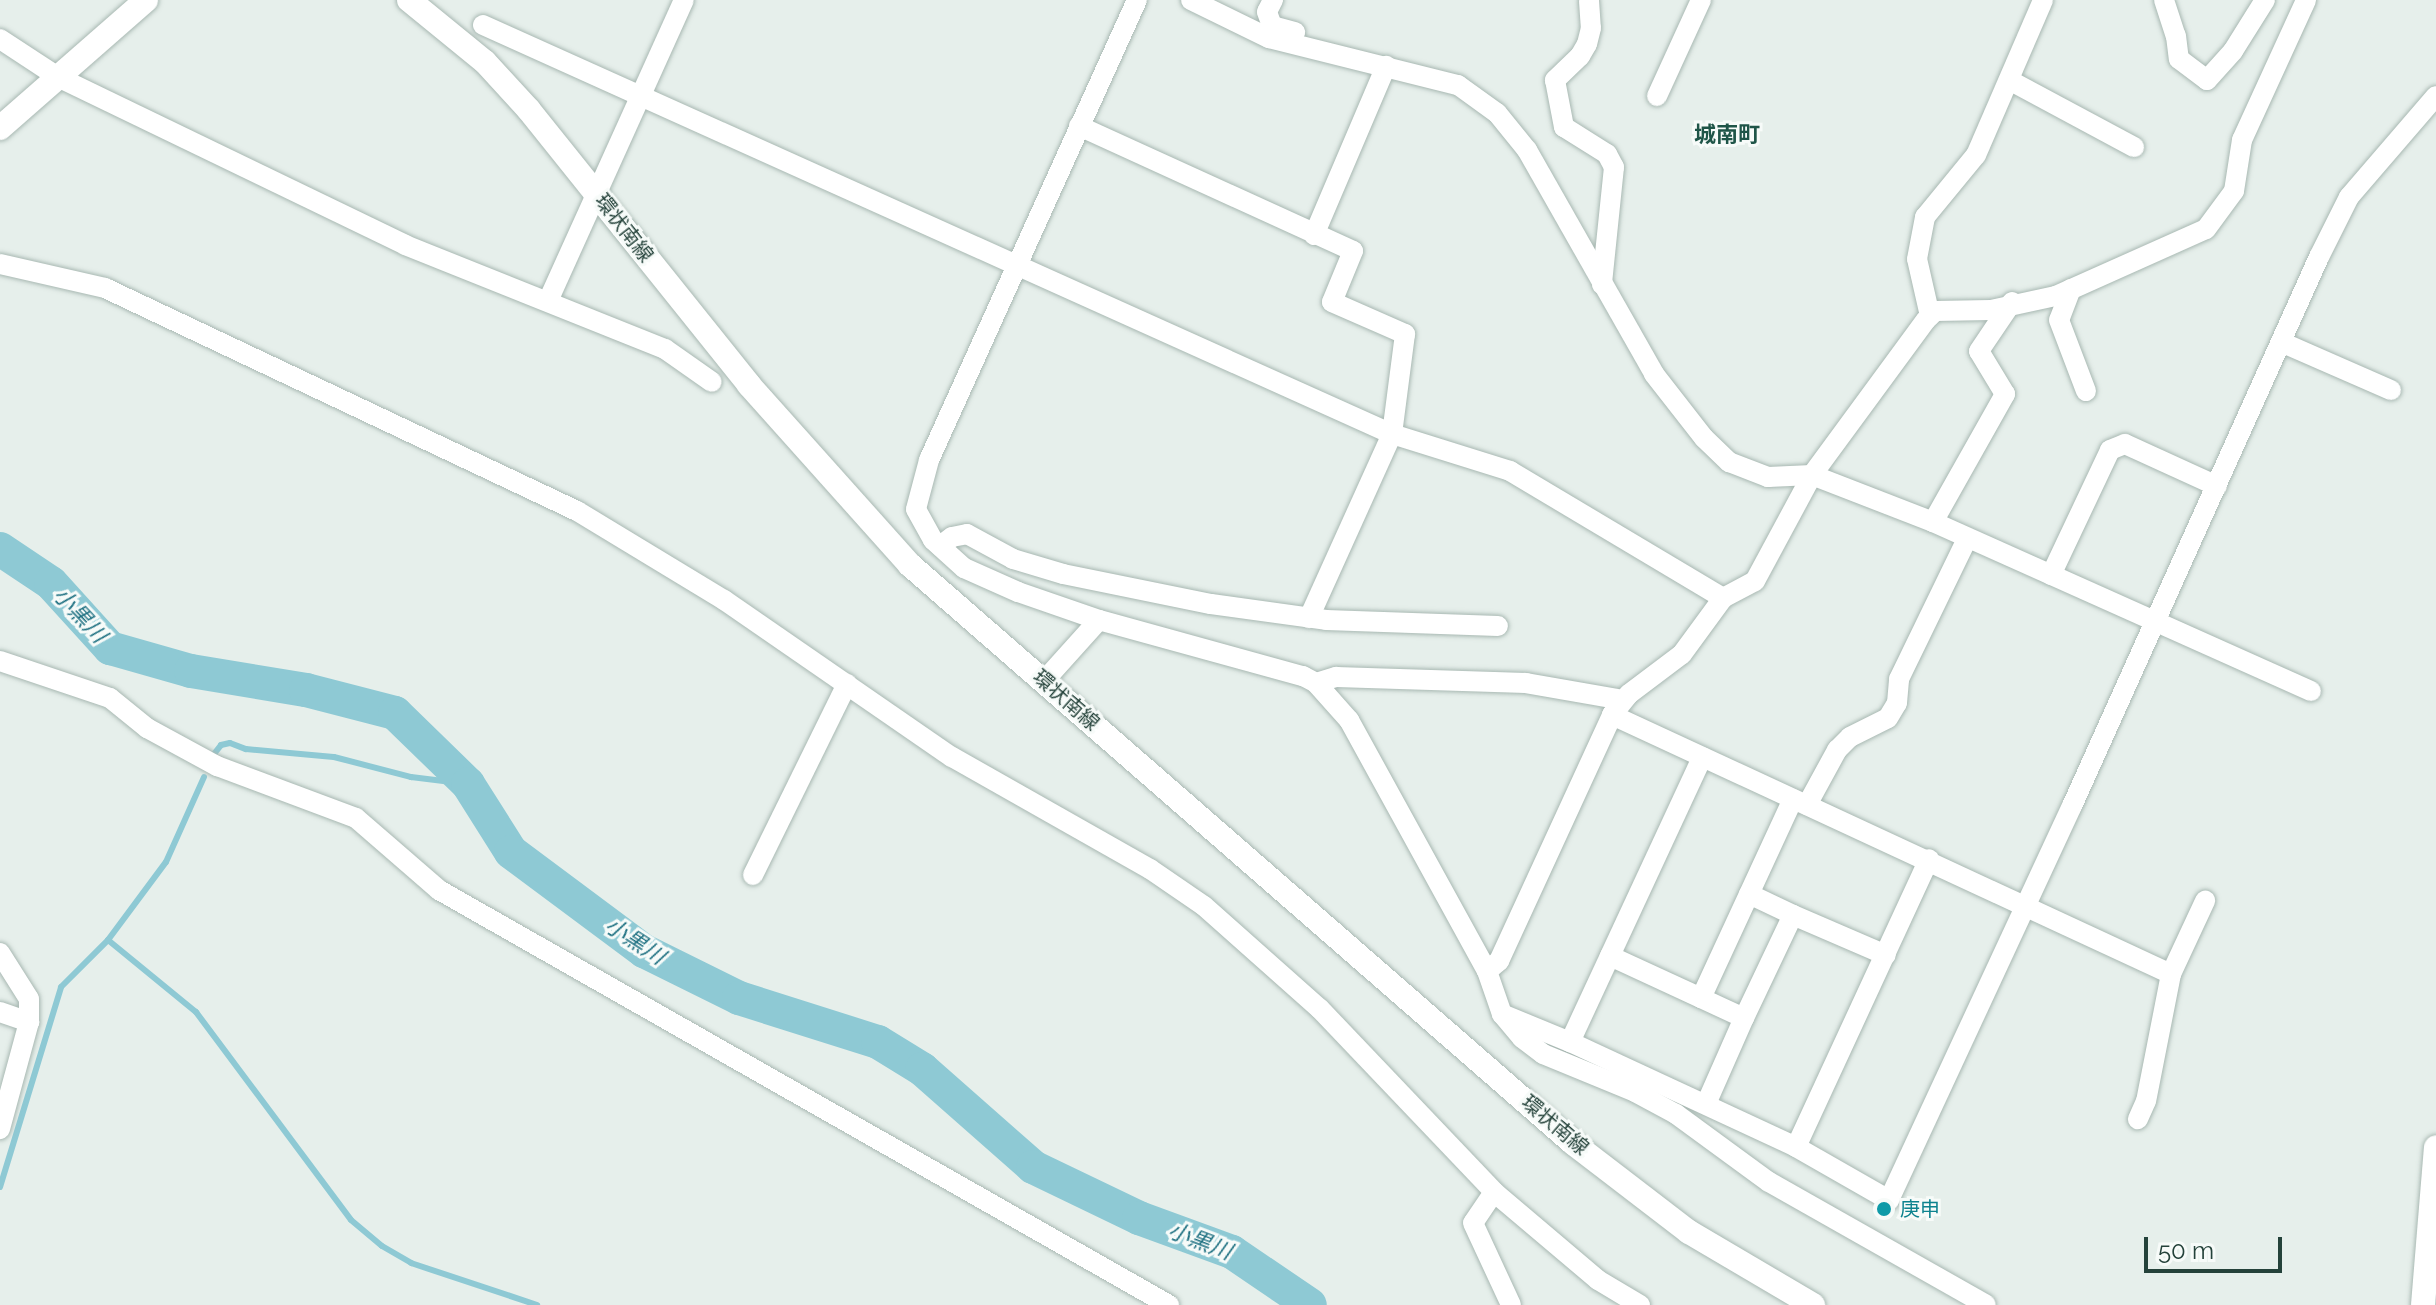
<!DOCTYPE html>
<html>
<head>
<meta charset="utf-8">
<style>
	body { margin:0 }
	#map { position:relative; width:2436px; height:1305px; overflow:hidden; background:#e6efeb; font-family:Raleway,"Noto Sans JP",sans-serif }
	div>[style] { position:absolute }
	.stream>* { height:6px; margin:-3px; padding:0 3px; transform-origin:3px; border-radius:3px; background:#8ec9d4 }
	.river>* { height:34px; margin:-17px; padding:0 17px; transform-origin:17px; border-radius:17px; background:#8ec9d4 }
	.roads { filter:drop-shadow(0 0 2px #a8b8b2) drop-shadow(0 0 2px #a8b8b2) }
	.street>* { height:20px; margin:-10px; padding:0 10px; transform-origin:10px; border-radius:10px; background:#fff }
	.secondary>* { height:24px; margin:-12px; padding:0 12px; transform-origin:12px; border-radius:12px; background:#fff }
	.dots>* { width:22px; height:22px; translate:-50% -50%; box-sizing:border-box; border:4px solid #f7fbf9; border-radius:50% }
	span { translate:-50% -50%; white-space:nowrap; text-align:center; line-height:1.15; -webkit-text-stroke:6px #f7fbf9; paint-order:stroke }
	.street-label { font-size:20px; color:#24423a }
	.culture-label { font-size:20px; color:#0d838f }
	.left { translate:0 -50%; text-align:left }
	.neighbourhood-label { font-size:22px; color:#1f5548; font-weight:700 }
	.water-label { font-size:22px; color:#1c6f80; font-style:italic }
	.scale { position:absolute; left:2144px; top:1237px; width:138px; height:36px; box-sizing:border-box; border:4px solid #24423a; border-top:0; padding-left:10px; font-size:24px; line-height:28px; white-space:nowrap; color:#24423a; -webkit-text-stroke:6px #f7fbf9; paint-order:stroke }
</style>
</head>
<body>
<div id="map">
	<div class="stream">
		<i style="left:214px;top:754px;width:11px;rotate:-52deg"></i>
		<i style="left:221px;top:745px;width:9px;rotate:-13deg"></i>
		<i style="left:230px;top:743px;width:17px;rotate:21deg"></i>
		<i style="left:246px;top:749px;width:88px;rotate:5.2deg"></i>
		<i style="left:334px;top:757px;width:80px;rotate:14.6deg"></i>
		<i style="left:411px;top:777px;width:57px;rotate:7deg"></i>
		<i style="left:108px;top:940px;width:114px;rotate:39.3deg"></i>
		<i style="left:196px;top:1012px;width:259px;rotate:53.3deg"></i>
		<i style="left:351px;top:1220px;width:40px;rotate:40deg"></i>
		<i style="left:382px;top:1246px;width:34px;rotate:30deg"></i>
		<i style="left:411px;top:1263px;width:133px;rotate:18.4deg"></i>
		<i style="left:0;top:1187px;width:209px;rotate:-73deg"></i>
		<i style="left:61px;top:987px;width:66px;rotate:-45deg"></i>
		<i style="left:108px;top:940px;width:97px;rotate:-53.4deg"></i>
		<i style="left:166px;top:862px;width:93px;rotate:-65.9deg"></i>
	</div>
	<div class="river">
		<i style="left:0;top:549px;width:61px;rotate:33.7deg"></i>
		<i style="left:51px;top:583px;width:88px;rotate:47.8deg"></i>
		<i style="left:110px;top:648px;width:84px;rotate:15.9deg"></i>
		<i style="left:191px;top:671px;width:117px;rotate:9.4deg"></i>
		<i style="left:306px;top:690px;width:92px;rotate:14.5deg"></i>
		<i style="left:395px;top:713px;width:102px;rotate:44.2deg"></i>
		<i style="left:468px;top:784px;width:80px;rotate:57.7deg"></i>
		<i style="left:511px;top:852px;width:166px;rotate:36.7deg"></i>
		<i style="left:644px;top:951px;width:106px;rotate:26.3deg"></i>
		<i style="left:739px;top:998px;width:146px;rotate:17.6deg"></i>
		<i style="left:878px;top:1042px;width:52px;rotate:31.5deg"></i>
		<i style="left:922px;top:1069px;width:148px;rotate:41.4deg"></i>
		<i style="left:1033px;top:1167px;width:118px;rotate:25.7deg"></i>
		<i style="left:1139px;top:1218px;width:99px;rotate:20.1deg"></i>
		<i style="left:1232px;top:1252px;width:94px;rotate:34.2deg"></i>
	</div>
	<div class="roads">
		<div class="street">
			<i style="left:1191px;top:0;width:87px;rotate:26deg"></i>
			<i style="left:1269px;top:38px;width:195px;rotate:14deg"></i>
			<i style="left:1458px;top:85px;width:48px;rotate:35.7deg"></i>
			<i style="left:1497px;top:113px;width:48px;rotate:51deg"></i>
			<i style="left:1527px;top:150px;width:257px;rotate:60.4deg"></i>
			<i style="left:1654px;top:374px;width:81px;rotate:52deg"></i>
			<i style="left:1704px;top:438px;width:35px;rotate:44deg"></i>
			<i style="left:1729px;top:462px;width:42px;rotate:21deg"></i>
			<i style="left:1768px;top:477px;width:44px;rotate:-2.6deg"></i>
			<i style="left:1812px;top:475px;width:130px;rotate:21.2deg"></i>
			<i style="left:1933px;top:522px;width:414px;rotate:24.1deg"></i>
			<i style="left:1273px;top:0;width:13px;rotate:117deg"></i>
			<i style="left:1267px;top:12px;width:15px;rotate:70deg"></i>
			<i style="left:1272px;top:26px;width:24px;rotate:15deg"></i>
			<i style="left:2164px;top:0;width:38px;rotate:72deg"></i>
			<i style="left:2176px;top:36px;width:23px;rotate:83deg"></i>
			<i style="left:2179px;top:59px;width:35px;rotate:37deg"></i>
			<i style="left:2207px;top:80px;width:39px;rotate:-48deg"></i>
			<i style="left:2233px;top:51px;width:60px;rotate:-57.9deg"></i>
			<i style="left:1589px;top:1px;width:27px;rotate:86deg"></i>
			<i style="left:1591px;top:28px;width:16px;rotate:104deg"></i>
			<i style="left:1587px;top:44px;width:14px;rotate:120deg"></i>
			<i style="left:1580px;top:56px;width:35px;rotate:136deg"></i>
			<i style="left:1555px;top:80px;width:48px;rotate:79.2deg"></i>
			<i style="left:1564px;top:127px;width:51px;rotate:32.1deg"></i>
			<i style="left:1607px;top:154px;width:15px;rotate:62deg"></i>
			<i style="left:1614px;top:167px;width:118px;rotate:95.9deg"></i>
			<i style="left:483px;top:25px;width:997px;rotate:24.23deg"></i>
			<i style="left:1392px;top:434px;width:124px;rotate:17.4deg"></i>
			<i style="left:1510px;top:471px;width:248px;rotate:30.8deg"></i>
			<i style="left:0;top:39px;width:69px;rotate:33.2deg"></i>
			<i style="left:58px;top:77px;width:386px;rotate:25.8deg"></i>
			<i style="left:405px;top:245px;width:280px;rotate:21.8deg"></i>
			<i style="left:665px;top:349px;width:57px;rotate:35.1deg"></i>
			<i style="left:2009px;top:80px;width:142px;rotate:28.2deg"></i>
			<i style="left:1657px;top:96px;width:106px;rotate:-65.4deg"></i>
			<i style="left:1079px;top:126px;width:301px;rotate:24.5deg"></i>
			<i style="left:1353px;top:251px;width:55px;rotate:112.4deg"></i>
			<i style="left:1332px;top:302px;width:80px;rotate:23.7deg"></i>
			<i style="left:1405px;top:334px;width:101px;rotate:97.4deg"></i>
			<i style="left:1392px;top:434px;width:202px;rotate:114.3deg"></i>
			<i style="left:1314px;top:235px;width:184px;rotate:-66.9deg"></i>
			<i style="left:0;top:264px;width:108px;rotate:12.9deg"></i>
			<i style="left:105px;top:288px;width:522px;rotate:25.29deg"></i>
			<i style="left:577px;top:511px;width:172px;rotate:31.2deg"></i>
			<i style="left:724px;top:600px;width:277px;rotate:34.6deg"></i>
			<i style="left:952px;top:757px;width:227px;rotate:29.5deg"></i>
			<i style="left:1150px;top:869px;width:65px;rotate:34.4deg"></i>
			<i style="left:1204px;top:906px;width:155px;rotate:41.6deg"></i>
			<i style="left:1320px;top:1009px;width:253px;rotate:46.4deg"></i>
			<i style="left:1494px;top:1192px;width:136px;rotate:40.2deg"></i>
			<i style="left:1598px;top:1280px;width:49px;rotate:30.8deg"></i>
			<i style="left:2071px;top:289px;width:33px;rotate:111deg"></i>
			<i style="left:2059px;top:320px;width:76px;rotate:69.2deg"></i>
			<i style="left:548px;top:301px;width:330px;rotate:-65.7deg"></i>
			<i style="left:1930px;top:316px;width:58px;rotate:-102.8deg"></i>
			<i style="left:1917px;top:259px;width:43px;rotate:-79.2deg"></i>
			<i style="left:1925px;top:217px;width:80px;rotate:-50.6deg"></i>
			<i style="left:1976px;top:155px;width:169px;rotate:-66.6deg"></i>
			<i style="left:2281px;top:342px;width:120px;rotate:23.6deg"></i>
			<i style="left:1933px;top:522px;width:147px;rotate:-60.6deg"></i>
			<i style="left:2005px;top:394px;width:50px;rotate:-121.2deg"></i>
			<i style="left:1979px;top:351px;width:59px;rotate:-56deg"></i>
			<i style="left:940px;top:546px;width:15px;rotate:-37deg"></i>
			<i style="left:952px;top:537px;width:15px;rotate:-11deg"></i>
			<i style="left:967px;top:534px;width:52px;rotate:28.5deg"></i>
			<i style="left:1013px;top:559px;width:52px;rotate:16.7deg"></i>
			<i style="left:1063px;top:574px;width:151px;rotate:11.5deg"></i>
			<i style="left:1211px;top:604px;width:116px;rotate:7.9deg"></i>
			<i style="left:1326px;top:620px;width:172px;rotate:2deg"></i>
			<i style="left:2051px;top:575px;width:138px;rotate:-64.7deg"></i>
			<i style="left:2110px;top:450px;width:16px;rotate:-22deg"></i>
			<i style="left:2125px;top:444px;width:101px;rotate:24.5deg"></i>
			<i style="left:1099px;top:620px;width:86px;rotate:-160.9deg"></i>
			<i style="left:1018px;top:592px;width:59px;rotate:-156deg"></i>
			<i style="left:964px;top:568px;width:42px;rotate:-137.9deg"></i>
			<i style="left:933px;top:540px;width:35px;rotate:-119deg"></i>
			<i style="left:916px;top:509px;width:51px;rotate:-75.1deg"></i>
			<i style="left:929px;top:460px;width:505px;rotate:-65.67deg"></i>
			<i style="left:0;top:661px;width:116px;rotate:18.6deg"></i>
			<i style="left:110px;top:698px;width:48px;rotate:39deg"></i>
			<i style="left:147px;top:728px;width:80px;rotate:28.5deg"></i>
			<i style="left:217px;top:766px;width:148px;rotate:20.5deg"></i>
			<i style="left:356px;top:818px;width:110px;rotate:40.9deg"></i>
			<i style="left:439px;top:890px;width:840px;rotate:29.62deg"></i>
			<i style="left:1044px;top:681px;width:82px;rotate:-48deg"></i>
			<i style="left:1099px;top:620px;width:212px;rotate:15.4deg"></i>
			<i style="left:1303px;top:676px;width:15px;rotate:28deg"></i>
			<i style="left:1316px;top:683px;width:50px;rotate:48.3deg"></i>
			<i style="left:1349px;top:720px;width:286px;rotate:61.2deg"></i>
			<i style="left:1487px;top:971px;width:46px;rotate:70.8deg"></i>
			<i style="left:1502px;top:1014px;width:31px;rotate:50deg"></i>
			<i style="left:1522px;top:1038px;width:26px;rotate:37deg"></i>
			<i style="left:1543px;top:1054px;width:100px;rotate:22.4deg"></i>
			<i style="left:1635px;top:1092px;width:47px;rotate:28.2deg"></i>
			<i style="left:1676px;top:1114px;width:115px;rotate:36.2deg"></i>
			<i style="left:1769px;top:1182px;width:249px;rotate:29.5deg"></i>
			<i style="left:1316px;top:683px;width:21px;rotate:-17deg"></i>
			<i style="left:1336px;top:677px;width:190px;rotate:1.8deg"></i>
			<i style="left:1526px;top:683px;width:98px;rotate:9.9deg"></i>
			<i style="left:1612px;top:715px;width:616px;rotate:24.86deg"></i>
			<i style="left:2171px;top:974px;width:129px;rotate:101.1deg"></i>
			<i style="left:2146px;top:1101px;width:20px;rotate:114deg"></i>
			<i style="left:1807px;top:805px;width:63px;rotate:-61.4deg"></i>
			<i style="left:1837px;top:750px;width:18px;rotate:-45deg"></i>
			<i style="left:1850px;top:737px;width:42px;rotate:-26.6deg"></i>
			<i style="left:1888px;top:718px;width:17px;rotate:-59deg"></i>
			<i style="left:1897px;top:703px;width:24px;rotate:-85deg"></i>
			<i style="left:1899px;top:679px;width:156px;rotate:-64.1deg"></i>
			<i style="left:753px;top:875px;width:213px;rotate:-63.8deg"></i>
			<i style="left:1749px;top:894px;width:49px;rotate:25.5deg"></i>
			<i style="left:0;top:953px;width:54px;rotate:57.8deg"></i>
			<i style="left:29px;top:999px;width:23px;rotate:90deg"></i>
			<i style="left:29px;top:1022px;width:111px;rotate:105.2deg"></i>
			<i style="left:1610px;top:956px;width:100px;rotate:24.8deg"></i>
			<i style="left:1487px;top:971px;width:16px;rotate:-40deg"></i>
			<i style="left:1499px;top:961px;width:271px;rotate:-65.3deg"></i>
			<i style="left:1612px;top:715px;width:27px;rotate:-51deg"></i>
			<i style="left:1629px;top:694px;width:66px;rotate:-37deg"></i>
			<i style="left:1682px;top:654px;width:69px;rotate:-53.8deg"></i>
			<i style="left:1723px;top:598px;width:36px;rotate:-28deg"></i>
			<i style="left:1755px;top:581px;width:120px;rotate:-61.7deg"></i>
			<i style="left:1812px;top:475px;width:192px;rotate:-53.7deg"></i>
			<i style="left:1926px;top:320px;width:13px;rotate:-45deg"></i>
			<i style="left:1935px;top:311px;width:56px;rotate:-1deg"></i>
			<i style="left:1991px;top:310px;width:66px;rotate:-12.2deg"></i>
			<i style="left:2056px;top:296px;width:164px;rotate:-24.1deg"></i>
			<i style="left:2206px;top:229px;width:47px;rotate:-53.6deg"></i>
			<i style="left:2234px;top:191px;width:52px;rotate:-81.1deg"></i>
			<i style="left:2242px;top:140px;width:154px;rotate:-65.4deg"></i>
			<i style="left:2171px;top:974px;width:81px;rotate:-65deg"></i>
			<i style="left:0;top:1012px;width:31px;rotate:19deg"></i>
			<i style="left:1502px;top:1014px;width:74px;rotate:22.4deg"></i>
			<i style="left:1570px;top:1042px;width:249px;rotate:24.9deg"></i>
			<i style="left:1796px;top:1147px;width:107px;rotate:29.7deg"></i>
			<i style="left:1889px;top:1200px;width:434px;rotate:-65.1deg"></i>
			<i style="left:2072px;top:806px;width:602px;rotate:-65.78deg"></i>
			<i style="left:2319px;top:257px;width:67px;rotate:-63.4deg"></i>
			<i style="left:2349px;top:197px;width:133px;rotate:-49.3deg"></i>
			<i style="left:1744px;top:1018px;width:114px;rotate:-64.6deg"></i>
			<i style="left:1793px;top:915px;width:101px;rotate:23.3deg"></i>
			<i style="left:1570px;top:1042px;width:314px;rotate:-65.1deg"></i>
			<i style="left:1706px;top:1104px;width:94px;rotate:-66.2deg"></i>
			<i style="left:1744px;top:1018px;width:47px;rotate:-155.1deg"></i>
			<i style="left:1701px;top:998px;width:219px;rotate:-65.2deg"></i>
			<i style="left:1796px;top:1147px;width:317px;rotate:-65.2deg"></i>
			<i style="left:1494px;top:1192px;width:37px;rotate:124deg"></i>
			<i style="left:1473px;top:1223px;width:90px;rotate:65.1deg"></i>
		</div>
		<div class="secondary">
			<i style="left:409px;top:0;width:98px;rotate:39.2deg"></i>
			<i style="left:485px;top:62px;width:65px;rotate:47.5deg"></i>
			<i style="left:529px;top:110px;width:352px;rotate:51.3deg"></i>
			<i style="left:749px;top:385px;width:241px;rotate:48.2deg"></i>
			<i style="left:910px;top:565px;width:880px;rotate:41.08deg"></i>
			<i style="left:1573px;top:1143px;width:146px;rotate:37.5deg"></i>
			<i style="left:1689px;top:1232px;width:144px;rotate:30.5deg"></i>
			<i style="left:0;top:128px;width:194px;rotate:-41.2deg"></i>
			<i style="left:2423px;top:1305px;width:158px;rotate:-85.3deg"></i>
		</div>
	</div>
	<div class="dots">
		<i style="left:1884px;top:1209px;background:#0f9aa8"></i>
	</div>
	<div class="street-label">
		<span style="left:624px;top:228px;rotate:52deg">環状南線</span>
		<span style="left:1066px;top:700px;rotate:41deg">環状南線</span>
		<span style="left:1555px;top:1125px;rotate:40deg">環状南線</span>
	</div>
	<div class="culture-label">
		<span class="left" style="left:1900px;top:1209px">庚申</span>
	</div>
	<div class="neighbourhood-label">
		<span style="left:1727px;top:135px">城南町</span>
	</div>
	<div class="water-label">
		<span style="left:80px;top:615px;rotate:47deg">小黒川</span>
		<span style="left:635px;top:941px;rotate:33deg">小黒川</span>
		<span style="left:1200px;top:1241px;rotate:21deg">小黒川</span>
	</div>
	<div class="scale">50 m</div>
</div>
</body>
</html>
